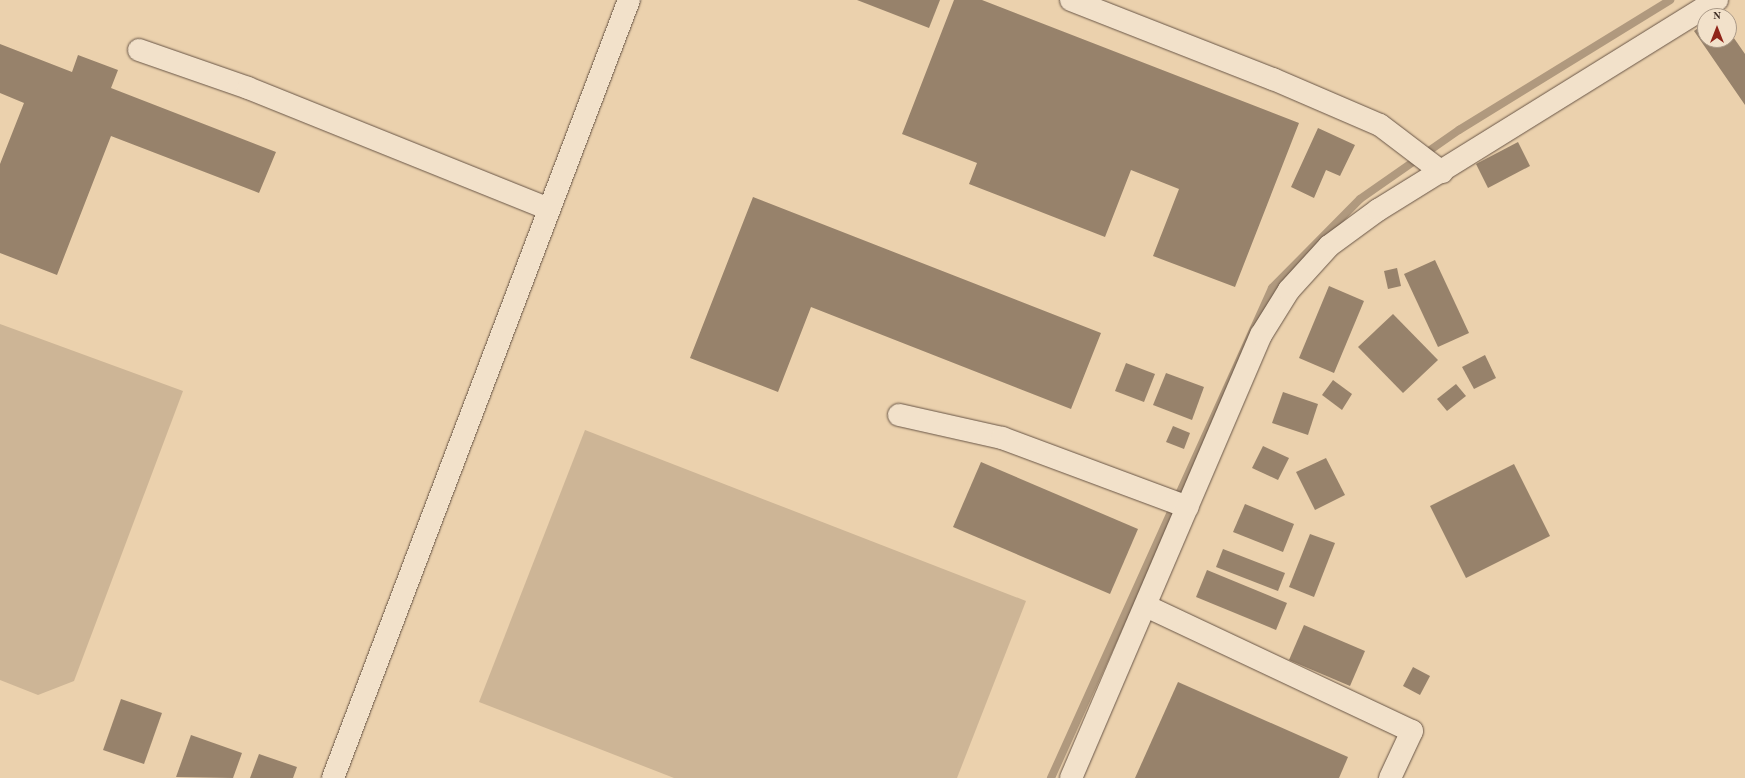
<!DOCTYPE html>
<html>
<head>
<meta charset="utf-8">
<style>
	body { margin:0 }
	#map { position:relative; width:1745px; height:778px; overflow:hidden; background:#ebd1ad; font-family:"Old Standard TT",serif }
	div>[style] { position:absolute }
	.green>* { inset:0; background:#cdb596 }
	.stream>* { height:8px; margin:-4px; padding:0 4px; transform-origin:4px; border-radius:4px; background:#b0997e }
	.building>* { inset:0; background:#97826b }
	.roads { filter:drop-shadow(0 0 1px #685546) drop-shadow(0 0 1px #685546) }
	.minor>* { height:22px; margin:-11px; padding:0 11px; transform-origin:11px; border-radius:11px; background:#f2e1ca }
	.tertiary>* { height:22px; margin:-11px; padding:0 11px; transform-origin:11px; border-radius:11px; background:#f2e1ca }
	span { translate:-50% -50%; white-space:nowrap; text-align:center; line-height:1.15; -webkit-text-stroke:3.5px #f2e1ca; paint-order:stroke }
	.north { position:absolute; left:1697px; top:8px; width:40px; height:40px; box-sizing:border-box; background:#f2e1ca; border:1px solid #aa9987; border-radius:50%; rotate:0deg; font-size:11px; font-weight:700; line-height:16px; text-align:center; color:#3d2c23 }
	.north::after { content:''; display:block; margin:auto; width:14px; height:18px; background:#8f2418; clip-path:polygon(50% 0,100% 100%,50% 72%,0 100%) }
</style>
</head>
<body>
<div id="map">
	<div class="green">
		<i style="clip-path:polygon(0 324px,183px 391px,74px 681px,38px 695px,0 680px)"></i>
		<i style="clip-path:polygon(585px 430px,1026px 601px,957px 778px,674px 778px,479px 702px)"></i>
	</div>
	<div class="stream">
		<i style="left:1051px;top:778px;width:538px;rotate:-65.72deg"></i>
		<i style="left:1272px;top:288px;width:125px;rotate:-45.3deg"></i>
		<i style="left:1360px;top:199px;width:121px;rotate:-34.9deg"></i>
		<i style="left:1459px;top:130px;width:248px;rotate:-31.6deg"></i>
	</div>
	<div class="building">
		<i style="clip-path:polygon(857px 0,940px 0,929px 28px)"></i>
		<i style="clip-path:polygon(954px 0,982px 0,1299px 123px,1235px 287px,1153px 256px,1179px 189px,1131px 170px,1105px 237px,969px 184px,977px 163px,902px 134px)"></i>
		<i style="clip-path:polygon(1705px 23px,1705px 40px,1729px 40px,1729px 31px,1745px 54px,1745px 105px,1694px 31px)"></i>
		<i style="clip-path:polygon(0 44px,72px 72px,78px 55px,118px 70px,111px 88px,276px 152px,259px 193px,111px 136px,57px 275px,0 253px,0 164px,24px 103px,0 93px)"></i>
		<i style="clip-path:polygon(1318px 128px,1355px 145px,1340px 176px,1326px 170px,1314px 198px,1291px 187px)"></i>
		<i style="clip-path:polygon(1518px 142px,1530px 166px,1488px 188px,1476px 164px)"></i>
		<i style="clip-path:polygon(753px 197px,1101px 333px,1071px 409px,811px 307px,778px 392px,690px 358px)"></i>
		<i style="clip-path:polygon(1435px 260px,1469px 333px,1438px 347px,1404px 274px)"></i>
		<i style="clip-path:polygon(1397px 268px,1401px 286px,1388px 289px,1384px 271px)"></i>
		<i style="clip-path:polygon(1329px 286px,1364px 301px,1334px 373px,1299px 358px)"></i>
		<i style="clip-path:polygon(1393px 314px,1438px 360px,1403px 393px,1358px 347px)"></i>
		<i style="clip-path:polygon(1485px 355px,1496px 378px,1474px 389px,1462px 367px)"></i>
		<i style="clip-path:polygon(1126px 363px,1155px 374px,1144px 402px,1115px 391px)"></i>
		<i style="clip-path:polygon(1166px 373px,1204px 387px,1192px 420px,1153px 405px)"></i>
		<i style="clip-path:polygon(1333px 380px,1352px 394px,1342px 410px,1322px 395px)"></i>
		<i style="clip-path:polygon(1456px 384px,1466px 396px,1447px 411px,1437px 399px)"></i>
		<i style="clip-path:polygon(1283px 392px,1318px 404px,1308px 435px,1272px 423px)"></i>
		<i style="clip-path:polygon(1173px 426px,1190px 433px,1184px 449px,1166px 442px)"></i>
		<i style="clip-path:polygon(1263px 446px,1289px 458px,1278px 480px,1252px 468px)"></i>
		<i style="clip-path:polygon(1326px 458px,1345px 495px,1315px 510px,1296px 472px)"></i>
		<i style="clip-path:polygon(981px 462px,1138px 529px,1110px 594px,953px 527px)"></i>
		<i style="clip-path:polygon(1514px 464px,1550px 536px,1466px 578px,1430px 506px)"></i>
		<i style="clip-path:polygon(1245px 504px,1294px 524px,1283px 552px,1233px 532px)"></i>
		<i style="clip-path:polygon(1310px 534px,1335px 543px,1314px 597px,1289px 587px)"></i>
		<i style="clip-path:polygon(1223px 549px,1285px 573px,1278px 591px,1216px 567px)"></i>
		<i style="clip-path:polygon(1207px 570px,1287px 603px,1276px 630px,1196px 597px)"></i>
		<i style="clip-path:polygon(1304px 625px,1365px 651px,1350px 686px,1289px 660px)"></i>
		<i style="clip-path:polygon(1413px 667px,1430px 676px,1420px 695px,1403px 686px)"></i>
		<i style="clip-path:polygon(1178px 682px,1348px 757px,1339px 778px,1135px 778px)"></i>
		<i style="clip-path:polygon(121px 699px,162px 713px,144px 764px,103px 750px)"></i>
		<i style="clip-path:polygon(191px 735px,242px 753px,233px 778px,176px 777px)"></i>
		<i style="clip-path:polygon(259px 754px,297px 767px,293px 778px,250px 778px)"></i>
	</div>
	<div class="roads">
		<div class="minor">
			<i style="left:1071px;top:0;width:217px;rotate:21.4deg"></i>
			<i style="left:1273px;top:79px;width:116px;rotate:23.3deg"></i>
			<i style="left:1380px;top:125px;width:78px;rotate:37.2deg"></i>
			<i style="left:139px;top:50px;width:115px;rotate:19.2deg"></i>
			<i style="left:248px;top:88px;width:324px;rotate:21.9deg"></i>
			<i style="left:899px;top:415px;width:106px;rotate:12.6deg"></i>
			<i style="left:1002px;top:438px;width:198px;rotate:20.4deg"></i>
			<i style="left:1146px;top:606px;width:294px;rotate:25.2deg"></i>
			<i style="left:1412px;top:731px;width:52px;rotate:115.1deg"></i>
		</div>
		<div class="tertiary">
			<i style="left:333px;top:778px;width:832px;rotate:-69.17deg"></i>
			<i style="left:1071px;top:778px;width:482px;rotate:-66.8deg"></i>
			<i style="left:1261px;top:335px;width:53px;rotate:-58.1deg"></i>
			<i style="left:1289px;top:290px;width:59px;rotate:-47.7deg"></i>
			<i style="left:1329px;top:246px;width:61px;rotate:-36.3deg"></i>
			<i style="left:1378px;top:210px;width:399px;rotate:-31.8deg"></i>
		</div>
	</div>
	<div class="north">N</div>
</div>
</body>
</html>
